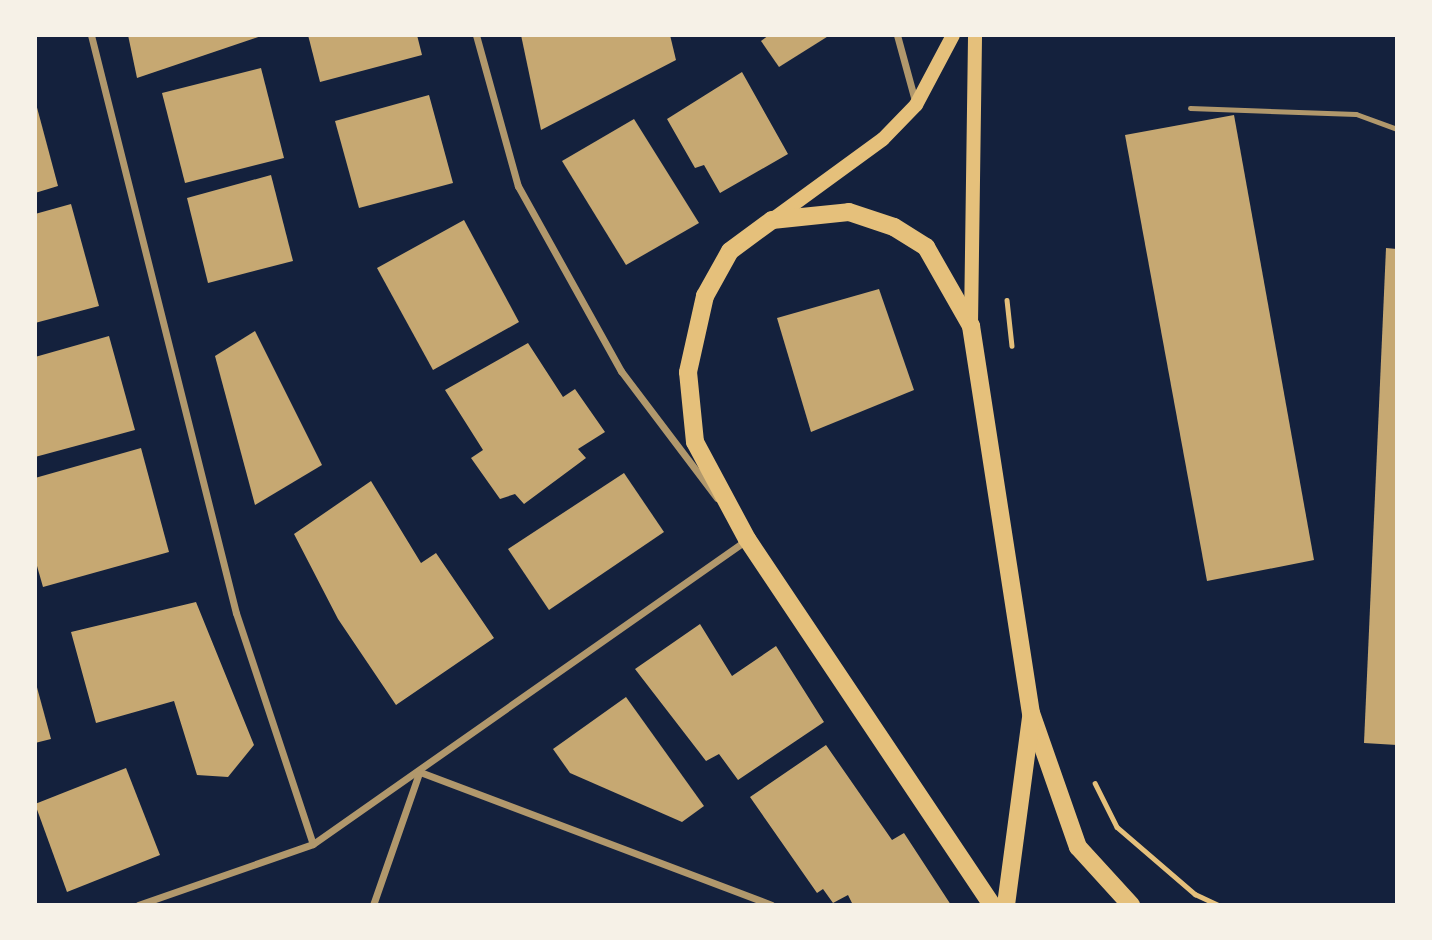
<!DOCTYPE html>
<html>
<head>
<meta charset="utf-8">
<style>
	body { margin:0 }
	#map { position:relative; width:1432px; height:940px; overflow:hidden; background:#14213d; font-family:"Exo 2",sans-serif }
	div>[style] { position:absolute }
	.building>* { inset:0; background:#c6a872 }
	.path>* { height:4.5px; margin:-2.25px; padding:0 2.25px; transform-origin:2.25px; border-radius:2.25px; background:#e5c07b }
	.service>* { height:5px; margin:-2.5px; padding:0 2.5px; transform-origin:2.5px; border-radius:2.5px; background:#b1986c }
	.minor>* { height:7px; margin:-3.5px; padding:0 3.5px; transform-origin:3.5px; border-radius:3.5px; background:#b1986c }
	.secondary>* { height:14px; margin:-7px; padding:0 7px; transform-origin:7px; border-radius:7px; background:#e5c07b }
	.primary>* { height:18px; margin:-9px; padding:0 9px; transform-origin:9px; border-radius:9px; background:#e5c07b }
	span { translate:-50% -50%; white-space:nowrap; text-align:center; line-height:1.15; -webkit-text-stroke:5px #f6f1e7; paint-order:stroke }
	.frame { position:absolute; inset:0; border:37px solid #f6f1e7; pointer-events:none }
</style>
</head>
<body>
<div id="map">
	<div class="building">
		<i style="clip-path:polygon(128px 35px,264px 35px,137px 78px)"></i>
		<i style="clip-path:polygon(308px 35px,417px 35px,422px 55px,320px 82px)"></i>
		<i style="clip-path:polygon(521px 35px,670px 35px,676px 60px,541px 130px)"></i>
		<i style="clip-path:polygon(769px 35px,830px 35px,779px 67px,761px 41px)"></i>
		<i style="clip-path:polygon(261px 68px,284px 158px,185px 183px,162px 93px)"></i>
		<i style="clip-path:polygon(742px 72px,788px 154px,720px 193px,704px 165px,695px 168px,667px 119px)"></i>
		<i style="clip-path:polygon(429px 95px,453px 183px,359px 208px,335px 121px)"></i>
		<i style="clip-path:polygon(35px 100px,58px 186px,35px 193px)"></i>
		<i style="clip-path:polygon(1234px 115px,1314px 560px,1207px 581px,1125px 135px)"></i>
		<i style="clip-path:polygon(634px 119px,699px 223px,626px 265px,562px 161px)"></i>
		<i style="clip-path:polygon(271px 175px,293px 261px,208px 283px,187px 198px)"></i>
		<i style="clip-path:polygon(71px 204px,99px 306px,35px 323px,35px 214px)"></i>
		<i style="clip-path:polygon(464px 220px,519px 322px,433px 370px,377px 268px)"></i>
		<i style="clip-path:polygon(1386px 248px,1397px 249px,1397px 745px,1364px 743px)"></i>
		<i style="clip-path:polygon(879px 289px,914px 390px,811px 432px,777px 318px)"></i>
		<i style="clip-path:polygon(255px 331px,322px 465px,255px 505px,215px 356px)"></i>
		<i style="clip-path:polygon(109px 336px,135px 430px,35px 457px,35px 357px)"></i>
		<i style="clip-path:polygon(528px 343px,563px 397px,575px 389px,605px 432px,578px 449px,586px 458px,524px 504px,515px 494px,500px 499px,471px 458px,483px 450px,445px 390px)"></i>
		<i style="clip-path:polygon(141px 448px,169px 552px,43px 587px,35px 559px,35px 478px)"></i>
		<i style="clip-path:polygon(624px 473px,664px 532px,549px 610px,508px 549px)"></i>
		<i style="clip-path:polygon(371px 481px,421px 563px,436px 553px,494px 638px,396px 705px,338px 619px,294px 534px)"></i>
		<i style="clip-path:polygon(196px 602px,254px 745px,228px 777px,197px 775px,174px 701px,96px 723px,71px 632px)"></i>
		<i style="clip-path:polygon(700px 624px,732px 676px,776px 646px,824px 722px,738px 780px,719px 754px,706px 761px,635px 669px)"></i>
		<i style="clip-path:polygon(35px 680px,51px 739px,35px 743px)"></i>
		<i style="clip-path:polygon(626px 697px,704px 806px,682px 822px,570px 773px,553px 749px)"></i>
		<i style="clip-path:polygon(826px 745px,892px 840px,904px 833px,951px 905px,853px 905px,848px 895px,833px 903px,823px 889px,817px 893px,750px 797px)"></i>
		<i style="clip-path:polygon(126px 768px,160px 855px,67px 892px,35px 804px)"></i>
	</div>
	<div class="path">
		<i style="left:1007px;top:300px;width:46px;rotate:83.8deg"></i>
		<i style="left:1095px;top:783px;width:49px;rotate:63.4deg"></i>
		<i style="left:1117px;top:827px;width:103px;rotate:40.7deg"></i>
		<i style="left:1195px;top:894px;width:26px;rotate:25deg"></i>
	</div>
	<div class="service">
		<i style="left:1190px;top:108px;width:166px;rotate:2.1deg"></i>
		<i style="left:1356px;top:114px;width:44px;rotate:20.1deg"></i>
	</div>
	<div class="minor">
		<i style="left:91px;top:35px;width:596px;rotate:75.92deg"></i>
		<i style="left:236px;top:613px;width:243px;rotate:71.6deg"></i>
		<i style="left:476px;top:35px;width:157px;rotate:74.5deg"></i>
		<i style="left:518px;top:186px;width:212px;rotate:60.9deg"></i>
		<i style="left:621px;top:371px;width:159px;rotate:52.9deg"></i>
		<i style="left:897px;top:35px;width:68px;rotate:74.7deg"></i>
		<i style="left:420px;top:772px;width:376px;rotate:20.7deg"></i>
		<i style="left:138px;top:905px;width:185px;rotate:-19.2deg"></i>
		<i style="left:313px;top:844px;width:528px;rotate:-35.05deg"></i>
		<i style="left:373px;top:905px;width:140px;rotate:-70.8deg"></i>
	</div>
	<div class="secondary">
		<i style="left:772px;top:220px;width:137px;rotate:-36.1deg"></i>
		<i style="left:883px;top:139px;width:47px;rotate:-45.9deg"></i>
		<i style="left:916px;top:105px;width:79px;rotate:-62.1deg"></i>
		<i style="left:971px;top:324px;width:289px;rotate:-89.2deg"></i>
	</div>
	<div class="primary">
		<i style="left:992px;top:905px;width:440px;rotate:-123.8deg"></i>
		<i style="left:747px;top:539px;width:110px;rotate:-118.2deg"></i>
		<i style="left:695px;top:442px;width:70px;rotate:-95.7deg"></i>
		<i style="left:688px;top:372px;width:78px;rotate:-77.4deg"></i>
		<i style="left:705px;top:296px;width:51px;rotate:-60.9deg"></i>
		<i style="left:730px;top:251px;width:52px;rotate:-36.4deg"></i>
		<i style="left:772px;top:220px;width:77px;rotate:-5.9deg"></i>
		<i style="left:849px;top:212px;width:47px;rotate:18.4deg"></i>
		<i style="left:894px;top:227px;width:38px;rotate:32deg"></i>
		<i style="left:926px;top:247px;width:91px;rotate:60.3deg"></i>
		<i style="left:971px;top:326px;width:392px;rotate:81.2deg"></i>
		<i style="left:1031px;top:713px;width:142px;rotate:70.7deg"></i>
		<i style="left:1078px;top:847px;width:79px;rotate:47.6deg"></i>
		<i style="left:1006px;top:905px;width:189px;rotate:-82.4deg"></i>
	</div>
	<div class="frame"></div>
</div>
</body>
</html>
